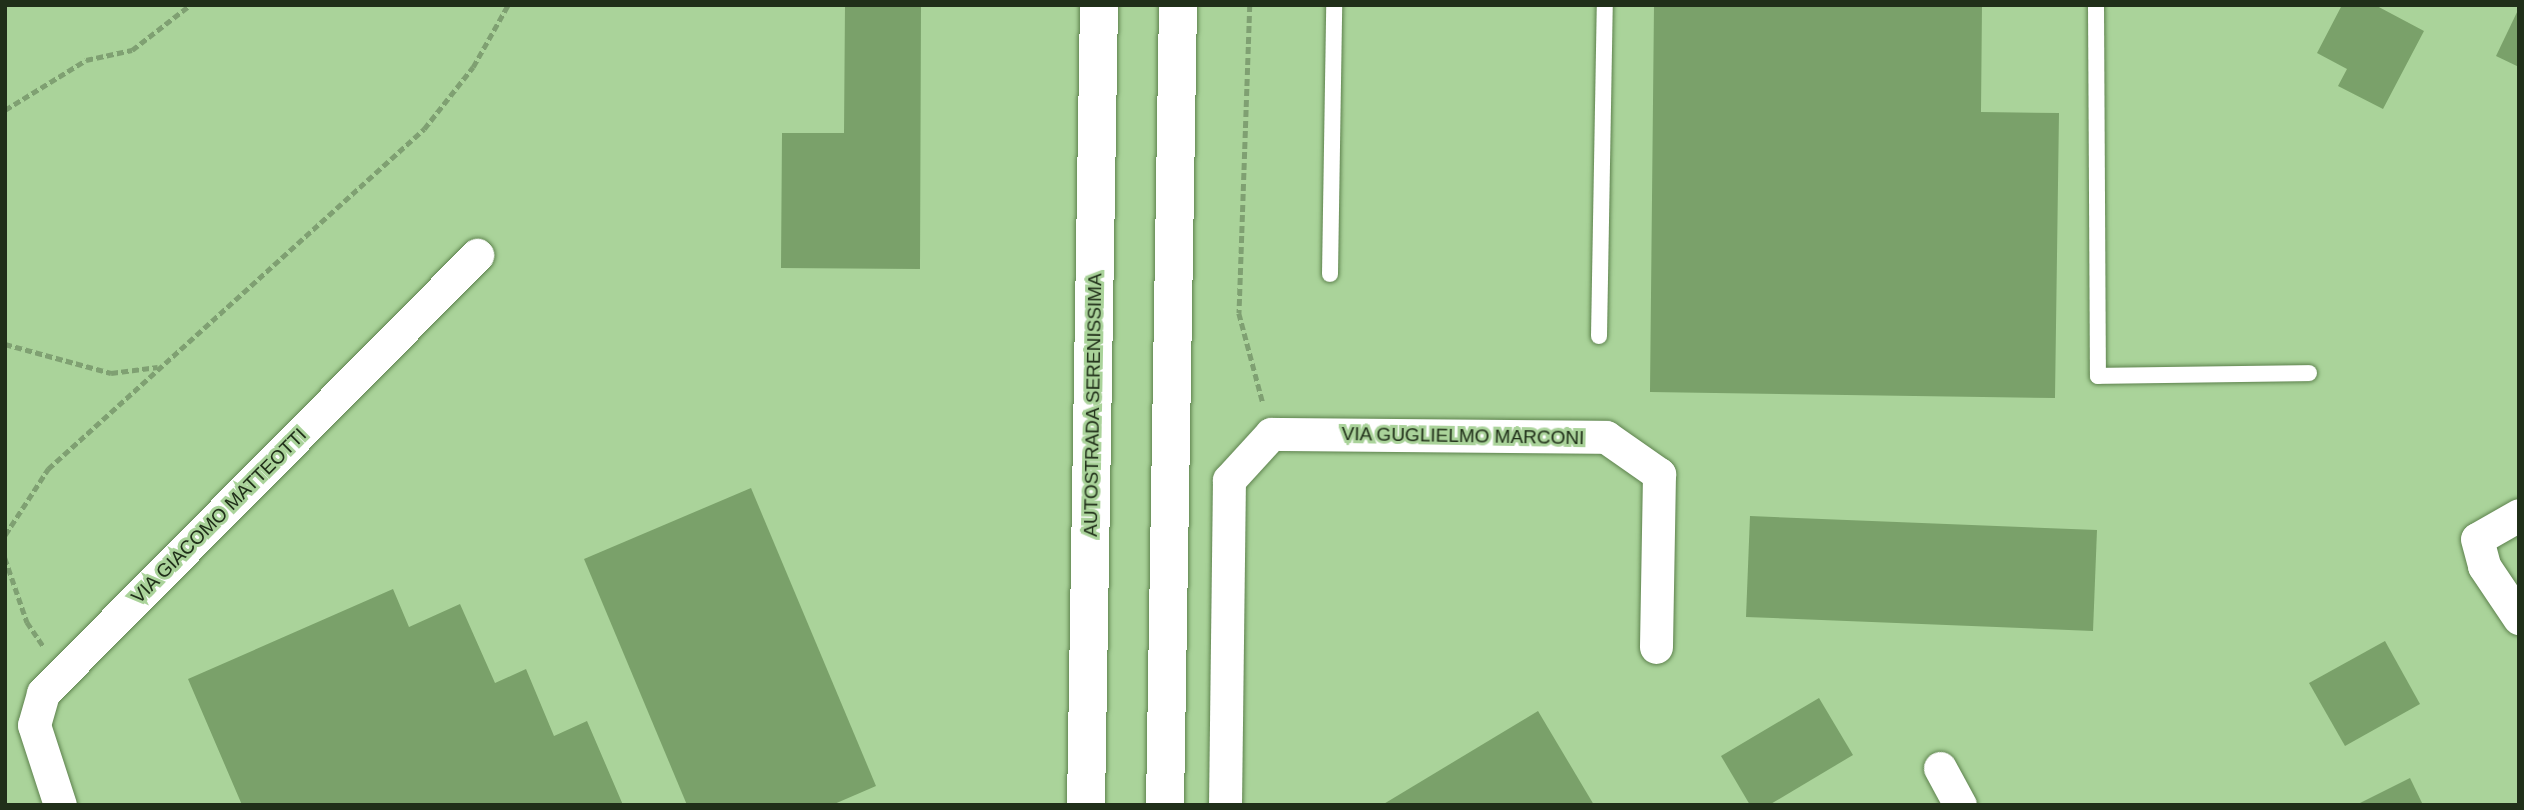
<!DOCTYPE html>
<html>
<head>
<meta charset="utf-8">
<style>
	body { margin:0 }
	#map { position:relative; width:2524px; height:810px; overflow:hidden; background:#aad39a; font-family:Arial,sans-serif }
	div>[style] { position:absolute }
	.building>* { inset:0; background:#7aa16a }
	.path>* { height:4.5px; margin-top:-2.25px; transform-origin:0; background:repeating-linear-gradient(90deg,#7fa072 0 7px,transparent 0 10.5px) }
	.roads { filter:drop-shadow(0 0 2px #5d824d) drop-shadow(0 0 2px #5d824d) }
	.lane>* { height:16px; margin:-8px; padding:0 8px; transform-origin:8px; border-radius:8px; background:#fff }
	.street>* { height:33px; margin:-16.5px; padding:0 16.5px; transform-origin:16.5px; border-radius:16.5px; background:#fff }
	.highway>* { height:38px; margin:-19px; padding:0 19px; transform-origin:19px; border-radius:19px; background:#fff }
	span { translate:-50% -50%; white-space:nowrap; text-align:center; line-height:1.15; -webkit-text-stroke:6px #aad39a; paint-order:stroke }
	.street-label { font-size:19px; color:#202f19 }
	.frame { position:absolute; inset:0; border:7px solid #202f19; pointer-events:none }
</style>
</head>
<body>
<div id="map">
	<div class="building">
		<i style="clip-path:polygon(845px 5px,921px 5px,920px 269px,781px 268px,782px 133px,844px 133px)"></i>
		<i style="clip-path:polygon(1654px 5px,1982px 5px,1981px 112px,2059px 113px,2055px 398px,1650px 392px)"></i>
		<i style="clip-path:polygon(2342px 5px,2375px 5px,2424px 31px,2383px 109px,2338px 86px,2347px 69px,2317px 53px)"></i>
		<i style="clip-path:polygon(2519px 8px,2519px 67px,2496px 56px)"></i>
		<i style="clip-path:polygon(751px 488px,876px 786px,832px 805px,687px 805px,584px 559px)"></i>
		<i style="clip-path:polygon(1750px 516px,2097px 530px,2093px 631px,1746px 617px)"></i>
		<i style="clip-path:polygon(393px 589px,409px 627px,460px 604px,495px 683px,526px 669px,554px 736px,587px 721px,623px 805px,242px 805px,188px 679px)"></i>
		<i style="clip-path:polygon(2385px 641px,2420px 704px,2345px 746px,2309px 683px)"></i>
		<i style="clip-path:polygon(1819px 698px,1853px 755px,1769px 805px,1750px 805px,1721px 756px)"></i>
		<i style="clip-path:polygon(1538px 711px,1594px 805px,1382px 805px)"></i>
		<i style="clip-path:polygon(2410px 778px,2423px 805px,2356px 805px)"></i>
	</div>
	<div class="path">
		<i style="left:1250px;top:5px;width:308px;rotate:92deg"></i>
		<i style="left:1239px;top:313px;width:93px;rotate:75.1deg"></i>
		<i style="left:5px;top:110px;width:95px;rotate:-31.7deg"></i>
		<i style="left:86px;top:60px;width:47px;rotate:-12.3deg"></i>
		<i style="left:132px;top:50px;width:73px;rotate:-37.8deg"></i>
		<i style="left:5px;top:344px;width:110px;rotate:15.3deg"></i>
		<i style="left:111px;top:373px;width:47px;rotate:-7.3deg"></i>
		<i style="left:5px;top:535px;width:79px;rotate:-56.9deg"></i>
		<i style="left:48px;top:469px;width:507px;rotate:-42.12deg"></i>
		<i style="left:424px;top:129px;width:79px;rotate:-51.7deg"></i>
		<i style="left:473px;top:67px;width:71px;rotate:-60.6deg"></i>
		<i style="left:5px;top:558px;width:68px;rotate:71deg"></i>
		<i style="left:27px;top:622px;width:29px;rotate:56deg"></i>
	</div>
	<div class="roads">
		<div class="lane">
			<i style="left:2096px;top:5px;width:371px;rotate:89.7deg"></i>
			<i style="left:2098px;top:376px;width:211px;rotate:-0.8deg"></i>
			<i style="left:1330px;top:274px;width:269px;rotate:-89.1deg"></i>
			<i style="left:1599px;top:336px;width:331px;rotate:-89deg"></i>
		</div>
		<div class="street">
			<i style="left:2519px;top:515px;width:48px;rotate:150.3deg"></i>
			<i style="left:2477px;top:539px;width:28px;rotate:75deg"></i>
			<i style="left:2484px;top:566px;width:63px;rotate:56.1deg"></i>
			<i style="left:1940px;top:768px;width:42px;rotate:61.6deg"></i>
			<i style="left:60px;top:805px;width:84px;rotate:-108deg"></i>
			<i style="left:34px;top:725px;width:33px;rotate:-74deg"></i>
			<i style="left:43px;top:693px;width:617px;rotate:-45.26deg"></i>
			<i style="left:1225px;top:805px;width:325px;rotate:-89.3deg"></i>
			<i style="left:1229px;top:480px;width:62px;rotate:-47.6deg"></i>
			<i style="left:1271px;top:434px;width:335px;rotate:0.5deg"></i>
			<i style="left:1606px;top:437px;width:65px;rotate:34.9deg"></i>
			<i style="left:1659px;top:474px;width:173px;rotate:91deg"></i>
		</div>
		<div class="highway">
			<i style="left:1086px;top:805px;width:800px;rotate:-89.07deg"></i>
			<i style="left:1165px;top:805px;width:800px;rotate:-89.07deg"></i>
		</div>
	</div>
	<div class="street-label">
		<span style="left:1093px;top:405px;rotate:-89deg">AUTOSTRADA SERENISSIMA</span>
		<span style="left:1463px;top:436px;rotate:1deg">VIA GUGLIELMO MARCONI</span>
		<span style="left:219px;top:516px;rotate:-45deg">VIA GIACOMO MATTEOTTI</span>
	</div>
	<div class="frame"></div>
</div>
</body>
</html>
